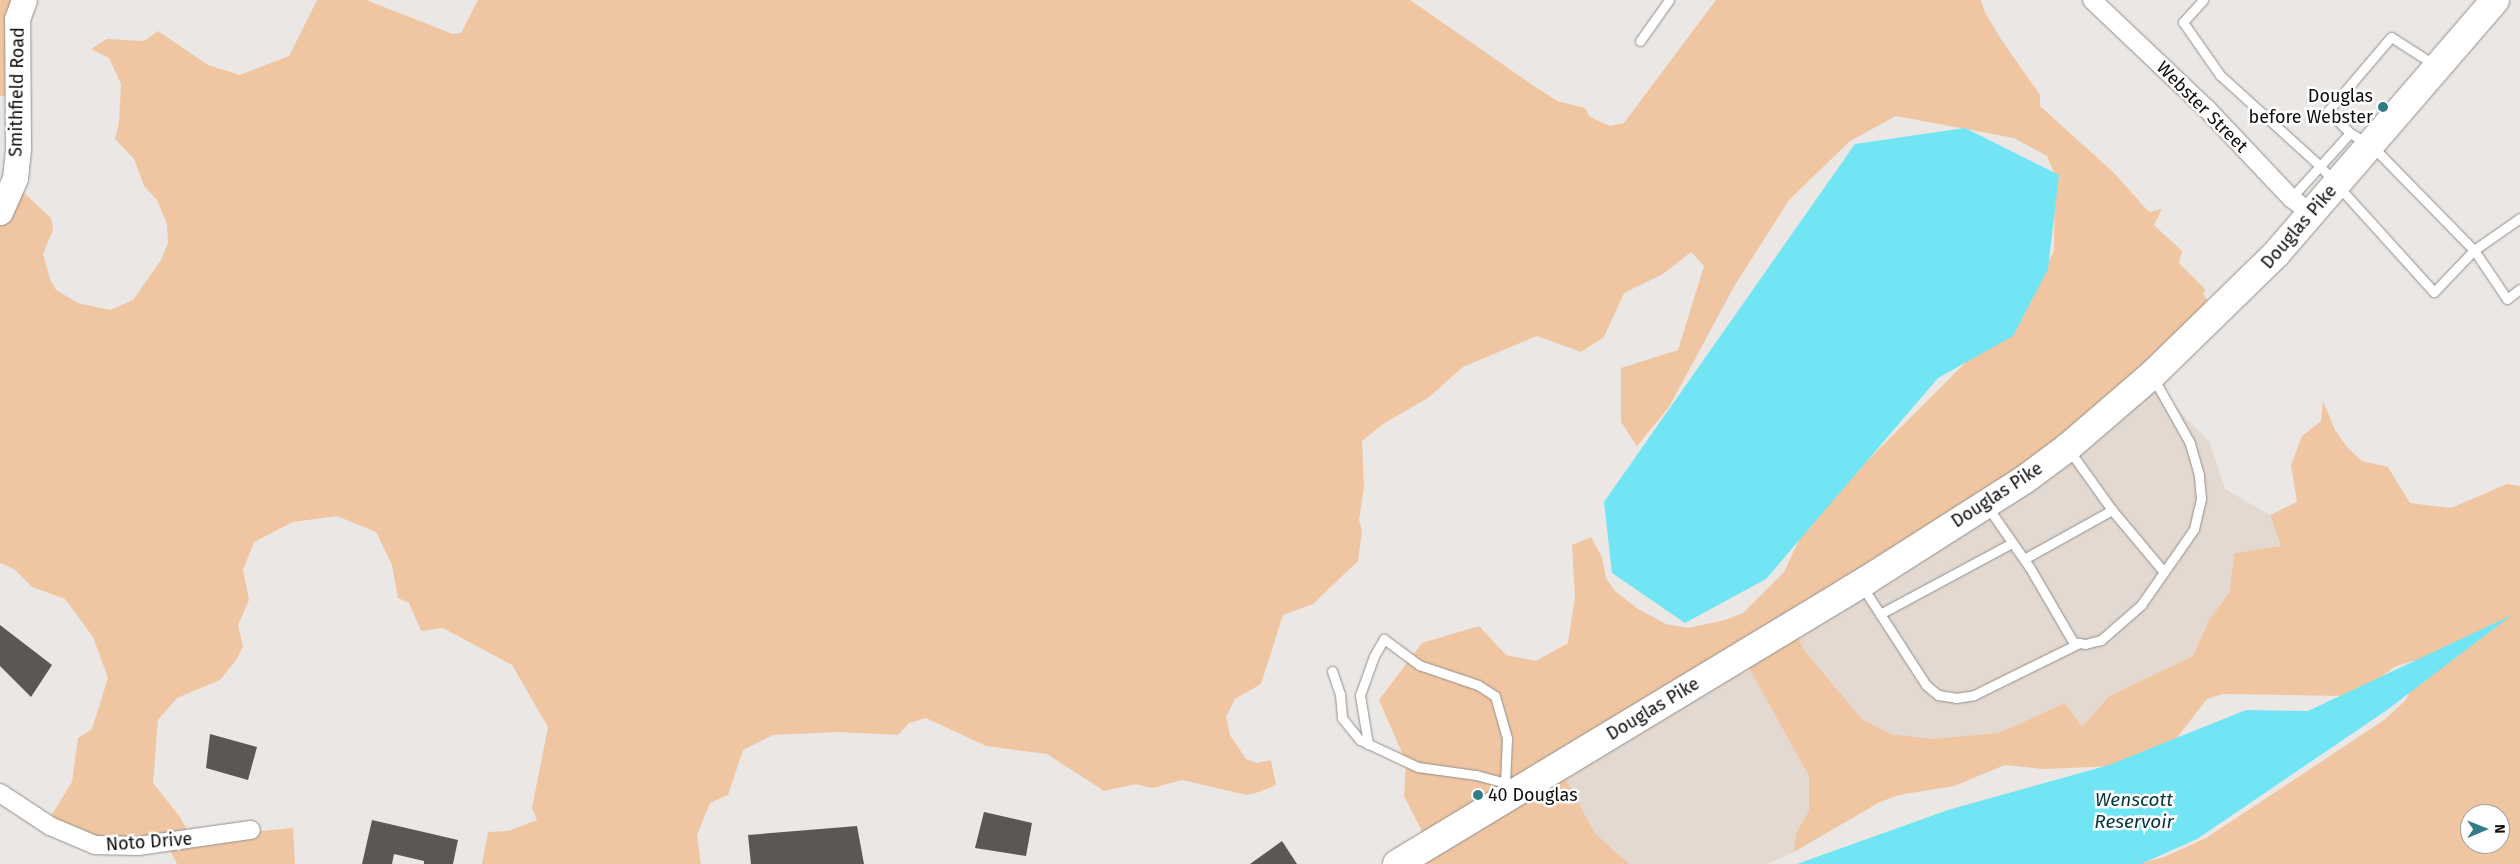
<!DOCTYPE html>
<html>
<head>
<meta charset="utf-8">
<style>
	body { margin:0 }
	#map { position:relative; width:2520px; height:864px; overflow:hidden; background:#ebe7e4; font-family:"Fira Sans",sans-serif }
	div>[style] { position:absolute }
	.built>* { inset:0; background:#e3d9d1 }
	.green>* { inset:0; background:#f0c6a2 }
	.water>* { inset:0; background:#71e5f4 }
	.building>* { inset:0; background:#5a5754 }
	.roads { filter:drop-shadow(0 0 1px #938f8c) drop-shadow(0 0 1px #938f8c) }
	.lane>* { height:9px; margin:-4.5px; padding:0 4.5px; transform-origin:4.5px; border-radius:4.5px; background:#fff }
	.street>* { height:18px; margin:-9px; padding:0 9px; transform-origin:9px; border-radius:9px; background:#fff }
	.secondary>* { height:25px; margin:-12.5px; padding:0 12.5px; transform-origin:12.5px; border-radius:12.5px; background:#fff }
	.primary>* { height:28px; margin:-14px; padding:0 14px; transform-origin:14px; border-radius:14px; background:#fff }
	.dots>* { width:14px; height:14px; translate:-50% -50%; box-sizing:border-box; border:2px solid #fff; border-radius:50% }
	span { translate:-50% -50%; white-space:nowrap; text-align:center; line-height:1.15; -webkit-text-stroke:5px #fff; paint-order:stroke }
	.street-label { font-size:18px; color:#0f0e0d }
	.poi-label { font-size:18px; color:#0f0e0d }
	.right { translate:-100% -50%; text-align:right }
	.left { translate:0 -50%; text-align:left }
	.water-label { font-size:19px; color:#00383e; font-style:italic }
	.north { position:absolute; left:2460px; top:804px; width:50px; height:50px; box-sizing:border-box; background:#fff; border:1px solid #9f9f9e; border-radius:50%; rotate:89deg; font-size:14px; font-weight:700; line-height:20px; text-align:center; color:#0f0e0d }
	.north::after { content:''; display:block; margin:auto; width:18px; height:22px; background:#347c85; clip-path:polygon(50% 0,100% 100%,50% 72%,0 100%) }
</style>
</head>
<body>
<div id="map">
	<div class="built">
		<i style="clip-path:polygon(2146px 378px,2209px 441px,2225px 489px,2270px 515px,2281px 546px,2236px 553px,2229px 593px,2209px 620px,2193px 656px,2109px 696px,2082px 728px,2042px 713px,1998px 733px,1932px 739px,1890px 734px,1862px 719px,1804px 650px,1798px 636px)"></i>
		<i style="clip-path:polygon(1741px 652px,1809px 776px,1809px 811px,1796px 833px,1794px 852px,1767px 864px,1629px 864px,1595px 833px,1566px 780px,1561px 763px)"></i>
	</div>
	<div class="green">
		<i style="clip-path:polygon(0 0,15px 0,8px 96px,0 96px)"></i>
		<i style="clip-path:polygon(evenodd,317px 0,366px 0,453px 34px,461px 33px,478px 0,1410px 0,1537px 88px,1557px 101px,1585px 108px,1590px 117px,1610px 126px,1624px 123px,1716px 0,1981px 0,1985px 13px,2001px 39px,2040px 95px,2040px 106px,2113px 172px,2149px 212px,2162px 209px,2154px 225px,2182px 251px,2179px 263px,2206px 290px,2203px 293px,2213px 312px,2146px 378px,1798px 636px,1804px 650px,1862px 719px,1890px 734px,1932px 739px,1998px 733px,2065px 703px,2082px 727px,2109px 696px,2193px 656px,2209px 620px,2229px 593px,2235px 553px,2281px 546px,2270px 515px,2297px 502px,2291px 465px,2302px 436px,2321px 421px,2323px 401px,2335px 430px,2347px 447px,2362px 461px,2388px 467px,2410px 503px,2451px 508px,2507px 484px,2520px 486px,2520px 864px,2137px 864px,2164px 857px,2206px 838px,2384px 720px,2405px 701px,2427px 663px,2413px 661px,2394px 667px,2364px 690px,2342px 696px,2223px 694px,2207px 699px,2176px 739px,2118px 766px,2043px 769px,2005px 765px,1954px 786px,1899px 795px,1880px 802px,1794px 852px,1796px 833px,1809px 811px,1809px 776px,1740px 652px,1561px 763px,1566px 780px,1595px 833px,1629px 864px,1382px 864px,1425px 837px,1404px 796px,1406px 762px,1379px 700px,1422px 643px,1479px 626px,1506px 655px,1536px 661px,1568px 643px,1575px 597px,1572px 545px,1591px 537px,1602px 557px,1606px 578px,1615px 591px,1638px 609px,1666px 624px,1688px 628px,1725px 620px,1743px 613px,1784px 572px,1809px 519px,1993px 335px,2047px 266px,2054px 250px,2055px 175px,2047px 156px,2014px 138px,1896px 116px,1850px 141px,1789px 200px,1735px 285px,1669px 407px,1637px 446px,1621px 422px,1621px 368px,1678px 350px,1704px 266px,1691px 252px,1663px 274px,1624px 293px,1604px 337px,1581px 352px,1537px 336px,1463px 367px,1428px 398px,1383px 424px,1362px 441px,1364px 487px,1359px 520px,1362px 531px,1358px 561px,1313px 604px,1283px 615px,1261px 684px,1235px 699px,1226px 717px,1230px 735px,1246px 759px,1257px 763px,1271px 760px,1276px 785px,1259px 792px,1247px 795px,1182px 780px,1152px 788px,1136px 784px,1104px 791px,1047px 754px,986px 746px,926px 718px,909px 723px,898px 735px,838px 732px,773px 735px,743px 750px,728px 795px,710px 803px,697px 835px,701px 864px,482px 864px,488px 832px,508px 831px,537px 820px,532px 808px,548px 727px,512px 665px,443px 628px,421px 631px,409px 603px,398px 598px,392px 565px,376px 532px,337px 516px,293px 522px,254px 542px,243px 570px,249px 600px,238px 625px,243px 646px,237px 659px,220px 680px,177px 698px,158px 720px,153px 783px,180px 817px,191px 838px,293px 828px,295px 864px,177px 864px,169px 848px,121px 846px,49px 819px,72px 782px,78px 738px,92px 729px,108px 678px,93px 637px,65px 599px,32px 587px,14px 569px,0 563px,0 194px,22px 191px,51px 218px,53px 230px,43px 254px,50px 279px,56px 290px,78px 303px,110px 310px,133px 300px,161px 260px,168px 243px,167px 224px,157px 200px,144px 186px,134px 159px,115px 139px,119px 122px,121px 84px,109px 58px,91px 49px,107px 39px,144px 41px,158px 31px,208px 65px,240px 75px,289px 56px,317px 0,2470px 814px,2500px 814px,2500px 844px,2470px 844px,2470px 814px)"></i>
	</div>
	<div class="water">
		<i style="clip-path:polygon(1965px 128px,2059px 175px,2048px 269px,2013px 336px,1938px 378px,1766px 579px,1685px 623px,1612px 573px,1604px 502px,1855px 144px)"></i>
		<i style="clip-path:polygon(2512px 615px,2387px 710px,2197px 839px,2141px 864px,1797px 864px,1948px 810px,2109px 765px,2246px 710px,2308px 711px)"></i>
	</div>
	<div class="building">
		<i style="clip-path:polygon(0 625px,52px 665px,31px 697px,0 666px)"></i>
		<i style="clip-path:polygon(210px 734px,257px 747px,248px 780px,206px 768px)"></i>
		<i style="clip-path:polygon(984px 812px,1032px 823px,1026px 856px,975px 848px)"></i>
		<i style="clip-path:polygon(372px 820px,458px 840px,453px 864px,424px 864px,424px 861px,394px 854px,392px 864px,362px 864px)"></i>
		<i style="clip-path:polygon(857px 826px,864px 864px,751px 864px,748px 835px)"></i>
		<i style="clip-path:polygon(1282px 841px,1297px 864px,1250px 864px)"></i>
	</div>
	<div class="roads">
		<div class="lane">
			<i style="left:2203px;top:0;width:30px;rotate:132deg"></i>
			<i style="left:2183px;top:22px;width:65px;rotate:55.1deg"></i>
			<i style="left:2220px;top:75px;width:135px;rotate:42.3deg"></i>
			<i style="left:2320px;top:166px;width:170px;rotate:47.9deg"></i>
			<i style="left:2434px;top:292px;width:58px;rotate:-46.4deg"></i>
			<i style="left:2474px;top:250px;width:56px;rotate:-34.8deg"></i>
			<i style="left:1640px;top:41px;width:50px;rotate:-54.7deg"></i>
			<i style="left:2435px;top:65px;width:52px;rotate:-147.5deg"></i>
			<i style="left:2391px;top:37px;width:97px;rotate:130.4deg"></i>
			<i style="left:2328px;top:111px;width:31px;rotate:45deg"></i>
			<i style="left:2350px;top:133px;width:24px;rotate:30deg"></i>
			<i style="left:2371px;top:145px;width:147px;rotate:45.6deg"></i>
			<i style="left:2474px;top:250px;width:59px;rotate:56deg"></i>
			<i style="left:2507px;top:299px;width:16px;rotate:-38deg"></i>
			<i style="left:2291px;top:198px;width:88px;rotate:-47.8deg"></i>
			<i style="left:2069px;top:450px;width:74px;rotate:54.4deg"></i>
			<i style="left:2112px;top:510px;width:81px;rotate:50deg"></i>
			<i style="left:1987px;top:506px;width:75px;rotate:55.3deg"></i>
			<i style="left:2030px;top:568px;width:86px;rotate:59.8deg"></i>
			<i style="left:2073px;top:642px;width:12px;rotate:9deg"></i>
			<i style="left:2085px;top:644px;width:16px;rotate:-14deg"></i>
			<i style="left:2101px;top:640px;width:53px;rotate:-41.2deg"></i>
			<i style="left:2141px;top:605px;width:93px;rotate:-55.1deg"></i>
			<i style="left:2194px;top:529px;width:31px;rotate:-77deg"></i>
			<i style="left:2201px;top:499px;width:24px;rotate:-95deg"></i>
			<i style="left:2199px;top:475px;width:33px;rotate:-106deg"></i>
			<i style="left:2190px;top:443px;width:73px;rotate:-119.4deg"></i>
			<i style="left:2024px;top:559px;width:101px;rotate:-29.1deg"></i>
			<i style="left:1862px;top:586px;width:118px;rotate:57.1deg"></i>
			<i style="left:1926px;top:685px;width:16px;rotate:40deg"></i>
			<i style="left:1938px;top:695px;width:18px;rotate:9deg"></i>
			<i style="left:1956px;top:698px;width:18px;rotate:-9deg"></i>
			<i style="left:1974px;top:695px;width:117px;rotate:-26.3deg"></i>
			<i style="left:1880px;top:614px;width:150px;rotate:-28.3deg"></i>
			<i style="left:1332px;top:671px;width:24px;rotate:71deg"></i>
			<i style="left:1340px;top:694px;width:24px;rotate:85deg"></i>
			<i style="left:1342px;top:718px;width:28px;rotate:51deg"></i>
			<i style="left:1360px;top:740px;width:64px;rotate:25deg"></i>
			<i style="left:1418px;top:767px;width:59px;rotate:7.9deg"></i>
			<i style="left:1476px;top:775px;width:35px;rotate:15deg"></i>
			<i style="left:1368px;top:744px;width:50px;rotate:-99.3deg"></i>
			<i style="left:1360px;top:695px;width:41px;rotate:-70.3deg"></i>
			<i style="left:1374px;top:656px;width:20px;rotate:-60deg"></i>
			<i style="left:1384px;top:639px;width:44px;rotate:36.6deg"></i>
			<i style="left:1419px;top:665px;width:62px;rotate:18.7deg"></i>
			<i style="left:1478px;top:685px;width:20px;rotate:33deg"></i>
			<i style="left:1495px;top:696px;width:44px;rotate:74.1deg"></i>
			<i style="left:1507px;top:738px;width:45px;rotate:92.5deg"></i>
		</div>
		<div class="street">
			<i style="left:2092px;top:0;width:157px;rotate:43.5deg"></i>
			<i style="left:2206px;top:108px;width:124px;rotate:46.6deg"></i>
			<i style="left:2291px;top:198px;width:26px;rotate:37deg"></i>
			<i style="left:0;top:793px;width:60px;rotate:33.4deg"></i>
			<i style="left:50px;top:826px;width:49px;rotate:22.9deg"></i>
			<i style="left:95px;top:845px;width:43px;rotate:1.3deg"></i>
			<i style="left:138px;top:846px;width:114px;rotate:-8.1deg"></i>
		</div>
		<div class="secondary">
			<i style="left:0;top:212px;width:37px;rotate:-66deg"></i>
			<i style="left:15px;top:178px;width:31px;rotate:-84deg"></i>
			<i style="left:18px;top:147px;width:128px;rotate:-90.4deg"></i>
			<i style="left:17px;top:19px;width:20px;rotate:-70deg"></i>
		</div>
		<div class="primary">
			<i style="left:1397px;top:864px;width:549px;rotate:-31.14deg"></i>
			<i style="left:1867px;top:580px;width:186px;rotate:-32.5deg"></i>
			<i style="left:2024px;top:480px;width:54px;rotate:-36.7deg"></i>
			<i style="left:2067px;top:448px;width:112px;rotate:-40.7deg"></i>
			<i style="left:2152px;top:375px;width:173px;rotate:-44.3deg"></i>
			<i style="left:2276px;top:254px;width:335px;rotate:-49.2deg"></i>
		</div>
	</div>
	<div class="dots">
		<i style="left:2383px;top:107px;background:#347c85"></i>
		<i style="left:1478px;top:795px;background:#347c85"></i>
	</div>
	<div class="street-label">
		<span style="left:17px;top:92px;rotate:-89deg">Smithfield Road</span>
		<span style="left:2202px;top:107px;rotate:45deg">Webster Street</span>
		<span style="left:2299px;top:227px;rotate:-49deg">Douglas Pike</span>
		<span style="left:1997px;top:495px;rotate:-33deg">Douglas Pike</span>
		<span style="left:1653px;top:709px;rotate:-31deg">Douglas Pike</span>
		<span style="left:149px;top:842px;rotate:-4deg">Noto Drive</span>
	</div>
	<div class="poi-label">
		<span class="right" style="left:2373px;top:107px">Douglas<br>before Webster</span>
		<span class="left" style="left:1488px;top:795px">40 Douglas</span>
	</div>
	<div class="water-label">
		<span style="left:2134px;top:811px">Wenscott<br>Reservoir</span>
	</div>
	<div class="north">N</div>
</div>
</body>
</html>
